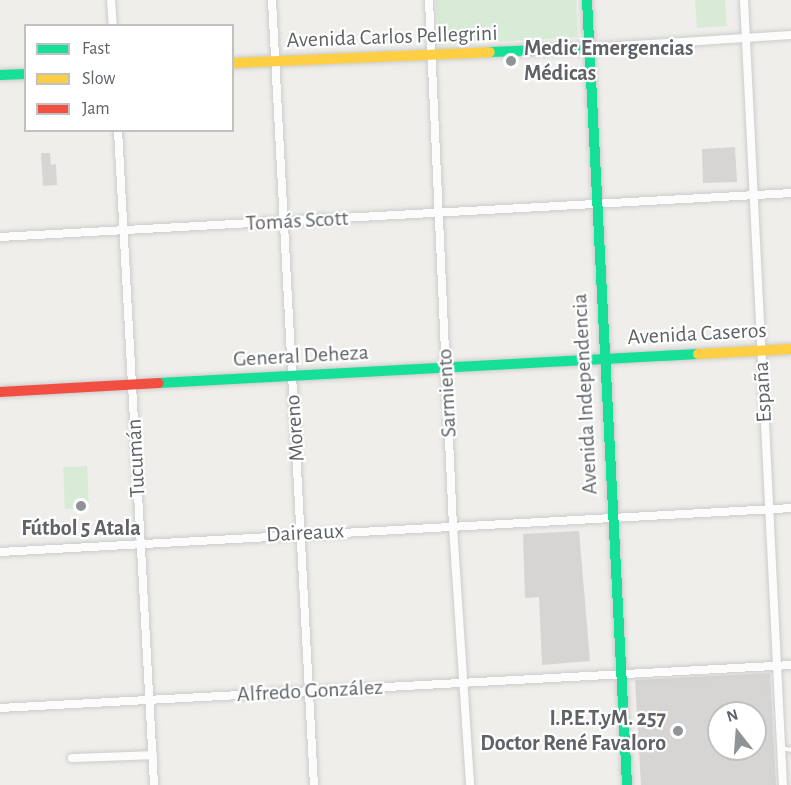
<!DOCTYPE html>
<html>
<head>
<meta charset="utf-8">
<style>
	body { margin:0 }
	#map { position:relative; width:791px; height:785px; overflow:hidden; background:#efeeea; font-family:"Alegreya Sans",sans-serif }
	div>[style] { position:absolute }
	.green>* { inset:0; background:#d8ebd6 }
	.building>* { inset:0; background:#d6d5d3 }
	.roads { filter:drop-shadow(0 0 2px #cbcccc) drop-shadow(0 0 2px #cbcccc) }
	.lane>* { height:4px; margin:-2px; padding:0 2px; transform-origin:2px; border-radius:2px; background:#fdfcfc }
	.street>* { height:8px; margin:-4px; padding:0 4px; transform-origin:4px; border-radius:4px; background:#fdfcfc }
	.fast>* { height:10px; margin:-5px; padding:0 5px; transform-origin:5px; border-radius:5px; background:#16e098 }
	.slow>* { height:10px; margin:-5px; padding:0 5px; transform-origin:5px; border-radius:5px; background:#ffcf43 }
	.jam>* { height:10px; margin:-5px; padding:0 5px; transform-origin:5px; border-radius:5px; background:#f24e42 }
	.dots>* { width:16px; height:16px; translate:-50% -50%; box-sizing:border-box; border:3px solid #fff; border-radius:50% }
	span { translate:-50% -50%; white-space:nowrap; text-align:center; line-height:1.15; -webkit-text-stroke:4.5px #fff; paint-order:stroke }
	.street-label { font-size:22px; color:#5f6368 }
	.poi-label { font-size:22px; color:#5f6368; font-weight:700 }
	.left { translate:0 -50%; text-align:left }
	.right { translate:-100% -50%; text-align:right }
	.legend { position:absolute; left:24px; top:24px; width:210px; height:108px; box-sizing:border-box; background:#fff; border:2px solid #bfc1c3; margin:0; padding:8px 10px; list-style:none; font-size:18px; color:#5f6368 }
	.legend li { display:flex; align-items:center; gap:12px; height:30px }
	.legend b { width:30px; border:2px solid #bfc1c3 }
	.north { position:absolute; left:707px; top:701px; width:60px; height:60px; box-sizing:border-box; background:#fff; border:2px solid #bfc1c3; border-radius:50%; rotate:343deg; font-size:16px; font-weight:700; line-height:24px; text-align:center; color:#5f6368 }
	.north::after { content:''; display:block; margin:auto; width:21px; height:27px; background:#919496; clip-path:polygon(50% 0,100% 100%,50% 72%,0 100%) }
</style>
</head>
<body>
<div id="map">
	<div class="green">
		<i style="clip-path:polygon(436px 0,576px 0,578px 37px,439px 45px)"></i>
		<i style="clip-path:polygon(695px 0,725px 0,727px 26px,697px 28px)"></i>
		<i style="clip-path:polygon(87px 466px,89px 508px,65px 509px,63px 467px)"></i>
	</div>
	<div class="building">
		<i style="clip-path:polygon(735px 147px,737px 182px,703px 183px,702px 149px)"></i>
		<i style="clip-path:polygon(41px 153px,50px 153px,51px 165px,56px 164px,57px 185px,43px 186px)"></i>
		<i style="clip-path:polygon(579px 531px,590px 661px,542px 665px,539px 597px,525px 598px,523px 534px)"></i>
		<i style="clip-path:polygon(evenodd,770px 673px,776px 785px,641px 785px,635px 680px,770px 673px,719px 713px,755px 713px,755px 749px,719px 749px,719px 713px)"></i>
	</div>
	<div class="roads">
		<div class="lane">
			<i style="left:781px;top:748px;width:10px;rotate:11deg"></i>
		</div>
		<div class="street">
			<i style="left:111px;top:0;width:26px;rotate:86deg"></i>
			<i style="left:272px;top:0;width:786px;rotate:86.94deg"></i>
			<i style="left:429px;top:0;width:528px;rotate:87.39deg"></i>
			<i style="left:453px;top:527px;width:259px;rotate:86.2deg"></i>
			<i style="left:744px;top:0;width:786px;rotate:87.16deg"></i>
			<i style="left:590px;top:48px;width:201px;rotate:-3.7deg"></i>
			<i style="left:118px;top:130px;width:656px;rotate:86.85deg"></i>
			<i style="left:0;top:237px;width:792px;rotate:-3.18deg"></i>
			<i style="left:0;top:552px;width:792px;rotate:-3.18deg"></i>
			<i style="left:0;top:708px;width:792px;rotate:-3.11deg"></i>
			<i style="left:72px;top:758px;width:81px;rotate:-2.1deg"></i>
		</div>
		<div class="fast">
			<i style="left:587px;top:0;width:786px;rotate:87.08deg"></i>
			<i style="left:490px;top:52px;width:100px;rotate:-2.3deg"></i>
			<i style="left:0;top:75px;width:26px;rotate:-2deg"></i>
			<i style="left:159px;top:383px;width:540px;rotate:-3.08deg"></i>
		</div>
		<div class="slow">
			<i style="left:232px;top:63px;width:258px;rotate:-2.4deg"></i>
			<i style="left:698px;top:354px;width:93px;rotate:-3.1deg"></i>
		</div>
		<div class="jam">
			<i style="left:0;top:392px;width:159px;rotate:-3.2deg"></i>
		</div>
	</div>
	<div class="dots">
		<i style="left:511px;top:61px;background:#919496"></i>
		<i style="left:81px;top:506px;background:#919496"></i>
		<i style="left:678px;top:731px;background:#919496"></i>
	</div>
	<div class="street-label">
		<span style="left:392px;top:37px;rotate:-2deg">Avenida Carlos Pellegrini</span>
		<span style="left:297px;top:221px;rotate:-3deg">Tomás Scott</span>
		<span style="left:697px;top:334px;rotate:-3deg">Avenida Caseros</span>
		<span style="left:301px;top:356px;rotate:-3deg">General Deheza</span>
		<span style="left:763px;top:392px;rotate:-93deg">España</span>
		<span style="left:447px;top:393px;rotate:-93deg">Sarmiento</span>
		<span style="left:585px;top:394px;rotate:-93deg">Avenida Independencia</span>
		<span style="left:295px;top:428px;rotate:-94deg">Moreno</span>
		<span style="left:136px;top:458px;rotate:-93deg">Tucumán</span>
		<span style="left:305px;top:533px;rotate:-3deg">Daireaux</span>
		<span style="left:310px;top:691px;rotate:-3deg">Alfredo González</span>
	</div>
	<div class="poi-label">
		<span class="left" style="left:524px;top:61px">Medic Emergencias<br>Médicas</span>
		<span style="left:81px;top:529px">Fútbol 5 Atala</span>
		<span class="right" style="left:666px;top:731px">I.P.E.T.yM. 257<br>Doctor René Favaloro</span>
	</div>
	<ul class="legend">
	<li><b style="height:8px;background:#16e098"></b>Fast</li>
	<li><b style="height:8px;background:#ffcf43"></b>Slow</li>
	<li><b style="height:8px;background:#f24e42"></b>Jam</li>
	</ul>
	<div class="north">N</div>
</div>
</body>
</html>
